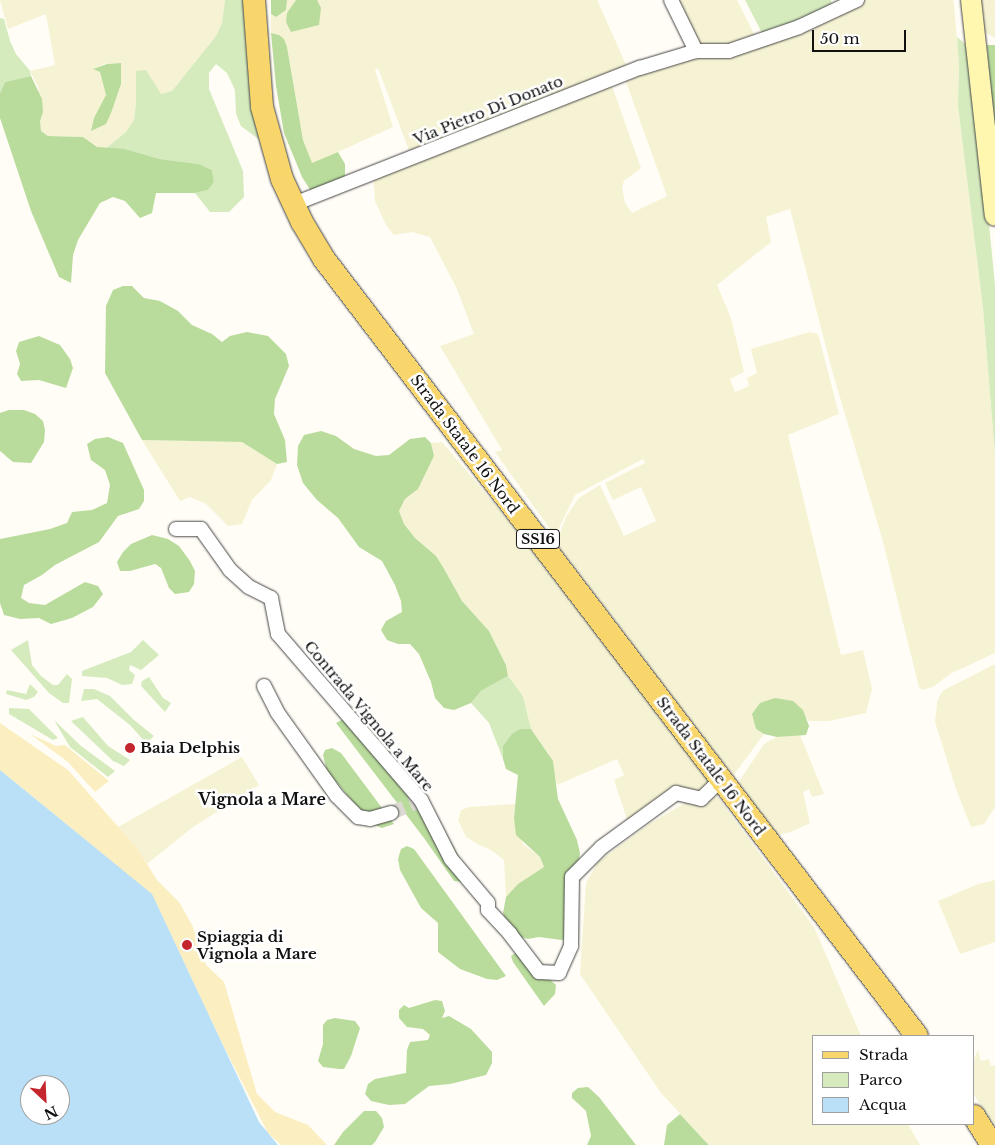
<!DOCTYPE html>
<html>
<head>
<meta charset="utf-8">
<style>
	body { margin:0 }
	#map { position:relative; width:995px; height:1145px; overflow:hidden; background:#fffdf5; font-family:"Libre Baskerville",serif }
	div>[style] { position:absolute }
	.farmland>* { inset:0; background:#f6f3d4 }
	.green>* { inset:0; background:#d5ebbd }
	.forest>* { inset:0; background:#b9dc9c }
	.sand>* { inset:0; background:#fbeec1 }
	.water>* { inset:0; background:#b9e0f7 }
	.street-tunnel>* { height:14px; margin-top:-7px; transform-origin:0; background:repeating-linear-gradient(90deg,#dbdad3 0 14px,transparent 0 21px) }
	.roads { filter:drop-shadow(0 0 1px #444) drop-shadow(0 0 1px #444) }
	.street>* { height:14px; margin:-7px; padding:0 7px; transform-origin:7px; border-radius:7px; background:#fff }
	.secondary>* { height:20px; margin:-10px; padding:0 10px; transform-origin:10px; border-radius:10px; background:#fff6b0 }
	.primary>* { height:22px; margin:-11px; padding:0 11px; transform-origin:11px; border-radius:11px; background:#f9d66b }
	.dots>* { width:14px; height:14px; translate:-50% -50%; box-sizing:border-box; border:2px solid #fff; border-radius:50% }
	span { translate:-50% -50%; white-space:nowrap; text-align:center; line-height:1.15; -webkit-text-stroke:5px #fff; paint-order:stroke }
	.shield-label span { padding:1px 4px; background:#fff; border:1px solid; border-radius:4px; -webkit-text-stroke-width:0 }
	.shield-label { font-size:14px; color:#111; font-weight:700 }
	.street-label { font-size:15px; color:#111 }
	.poi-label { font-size:15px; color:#111; font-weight:700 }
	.left { translate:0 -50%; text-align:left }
	.neighbourhood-label { font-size:16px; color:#111; font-weight:700 }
	.legend { position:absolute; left:812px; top:1035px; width:162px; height:90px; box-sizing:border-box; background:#fff; border:1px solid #a0a0a0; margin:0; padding:6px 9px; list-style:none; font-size:15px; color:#111 }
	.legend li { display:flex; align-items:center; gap:10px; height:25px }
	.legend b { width:25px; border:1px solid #a0a0a0 }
	.north { position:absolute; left:20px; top:1075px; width:50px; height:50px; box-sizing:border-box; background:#fff; border:1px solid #a0a0a0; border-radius:50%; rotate:155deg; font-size:14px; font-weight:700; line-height:20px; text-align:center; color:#111 }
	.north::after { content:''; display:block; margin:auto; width:18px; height:22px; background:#c4262e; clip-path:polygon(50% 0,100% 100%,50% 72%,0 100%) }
	.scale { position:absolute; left:812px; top:30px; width:94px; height:22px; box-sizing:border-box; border:2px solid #111; border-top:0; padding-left:6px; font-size:15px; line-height:18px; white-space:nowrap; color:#111; -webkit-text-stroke:4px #fff; paint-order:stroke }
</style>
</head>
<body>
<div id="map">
	<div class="farmland">
		<i style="clip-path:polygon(evenodd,0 0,225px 0,222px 23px,216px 36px,172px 91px,161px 94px,136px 71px,136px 102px,134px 120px,126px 132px,105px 149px,97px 147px,83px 137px,48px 136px,41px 131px,39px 121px,43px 112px,38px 87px,30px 71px,55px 65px,46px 14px,8px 29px,0 0,121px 63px,121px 84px,116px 98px,101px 106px,106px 95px,100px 71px,94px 69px,104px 64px,121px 63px)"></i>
		<i style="clip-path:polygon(287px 0,597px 0,628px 69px,410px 153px,378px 68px,375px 70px,393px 127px,312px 164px,303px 140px,287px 47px,279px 35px,271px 33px,271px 14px,276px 16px,286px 10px)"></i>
		<i style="clip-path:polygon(673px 0,737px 0,755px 36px,715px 49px,698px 48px)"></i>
		<i style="clip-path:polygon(864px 0,953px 0,954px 4px,959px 65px,958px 106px,983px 308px,995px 455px,995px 653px,950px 674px,933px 687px,922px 690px,919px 687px,882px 538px,833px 374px,790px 209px,766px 217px,771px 242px,717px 285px,731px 318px,744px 372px,730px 379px,735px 392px,749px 386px,747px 378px,757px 373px,751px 349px,810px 332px,818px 334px,839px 414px,788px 435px,841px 655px,863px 650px,872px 689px,866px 713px,829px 721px,808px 721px,807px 718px,756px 729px,764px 734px,733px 776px,556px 543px,566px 517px,579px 498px,600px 485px,624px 536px,656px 521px,641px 487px,613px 500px,605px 483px,645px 463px,643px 459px,575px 495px,555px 536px,495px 452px,502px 450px,440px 346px,474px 334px,457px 289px,430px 237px,412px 232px,394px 235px,386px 225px,375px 201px,373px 176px,611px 83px,641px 168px,624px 181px,622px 187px,625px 203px,632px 213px,667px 196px,624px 76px,790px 34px)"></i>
		<i style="clip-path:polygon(979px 0,995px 0,995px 38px,985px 32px)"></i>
		<i style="clip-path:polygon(142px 440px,242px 442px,277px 464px,271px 480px,252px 500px,242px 524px,228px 526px,206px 504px,190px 497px,180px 501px)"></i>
		<i style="clip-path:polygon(442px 442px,543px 561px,712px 785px,699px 795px,675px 792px,629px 825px,614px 780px,624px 775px,617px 759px,557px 785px,548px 753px,531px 729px,523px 696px,508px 676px,506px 665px,489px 631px,462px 601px,443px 567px,436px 556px,415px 538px,404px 524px,399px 511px,405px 499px,418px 489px,434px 456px,431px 443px)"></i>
		<i style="clip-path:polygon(995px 664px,995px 807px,984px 824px,971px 827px,957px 792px,935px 722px,937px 703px,940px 695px,944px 690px)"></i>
		<i style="clip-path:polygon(800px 735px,824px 794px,812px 797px,809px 789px,803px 792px,810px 823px,791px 832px,776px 835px,738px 783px,764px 744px,777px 737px)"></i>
		<i style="clip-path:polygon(242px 757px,259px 785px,193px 827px,147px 864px,137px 848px,118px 827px)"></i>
		<i style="clip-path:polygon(717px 796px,814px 927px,861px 1036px,814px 1036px,814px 1124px,908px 1124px,920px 1145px,709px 1145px,661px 1093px,580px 974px,586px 883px,598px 862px,649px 824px,685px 803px,700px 805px)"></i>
		<i style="clip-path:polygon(515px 804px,514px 818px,523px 844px,540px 857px,544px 867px,518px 884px,506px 897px,504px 860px,491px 850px,479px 845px,466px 837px,458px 820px,461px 810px,469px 807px)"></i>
		<i style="clip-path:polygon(995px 880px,995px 942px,960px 954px,938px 901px,978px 884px)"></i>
		<i style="clip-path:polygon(978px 1050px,981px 1061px,989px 1059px,991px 1066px,995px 1065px,995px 1127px,974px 1095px,974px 1059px)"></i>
	</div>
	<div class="green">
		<i style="clip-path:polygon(225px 0,246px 0,261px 141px,241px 126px,236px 114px,235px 90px,227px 73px,216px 64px,209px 73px,209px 89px,243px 171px,244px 197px,229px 212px,210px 212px,195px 193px,208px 190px,214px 182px,212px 170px,199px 164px,160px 159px,125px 149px,105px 149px,126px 132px,134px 120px,136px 102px,136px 71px,146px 70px,161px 94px,172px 91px,216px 36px,222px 23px)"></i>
		<i style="clip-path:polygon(745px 0,831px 0,832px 9px,762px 33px)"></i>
		<i style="clip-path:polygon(0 18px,4px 19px,10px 41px,16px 54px,30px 71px,31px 76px,5px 82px,0 93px)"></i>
		<i style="clip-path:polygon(957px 37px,972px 50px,995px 285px,995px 455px,983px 308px,958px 106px,959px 65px)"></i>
		<i style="clip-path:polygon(28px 640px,32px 665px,41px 676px,53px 685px,58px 685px,67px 674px,72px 679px,69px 703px,63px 703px,49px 693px,11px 650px)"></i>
		<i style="clip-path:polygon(143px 640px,159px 655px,141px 670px,130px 665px,129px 670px,135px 675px,132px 684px,122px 685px,107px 678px,82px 676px,82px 671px,131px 652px)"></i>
		<i style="clip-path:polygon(508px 676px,523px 696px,531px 729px,520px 729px,503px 746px,503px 759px,489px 723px,471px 703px,481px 691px)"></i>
		<i style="clip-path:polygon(149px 677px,163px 698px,171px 703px,165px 712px,141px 686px,142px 681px)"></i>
		<i style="clip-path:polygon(30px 684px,38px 692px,34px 697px,26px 700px,6px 694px,7px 690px,26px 694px)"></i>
		<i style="clip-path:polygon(84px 689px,94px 689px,110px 696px,134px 720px,154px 736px,146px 743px,130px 725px,97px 699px,81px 701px)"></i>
		<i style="clip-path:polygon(9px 708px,29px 709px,58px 738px,53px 740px,9px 714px)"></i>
		<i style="clip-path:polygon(83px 717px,108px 746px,130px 760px,124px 766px,113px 761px,71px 721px)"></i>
		<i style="clip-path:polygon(54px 720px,81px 746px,115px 771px,108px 777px,70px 747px)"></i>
	</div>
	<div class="forest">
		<i style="clip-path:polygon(271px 0,287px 0,286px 10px,276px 17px,271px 14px)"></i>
		<i style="clip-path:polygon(296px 0,317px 0,321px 8px,319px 25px,291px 32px,286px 22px,287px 13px)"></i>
		<i style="clip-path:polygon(271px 33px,279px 35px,284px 39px,287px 47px,303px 140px,312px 163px,338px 152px,345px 164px,345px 182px,311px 191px,302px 177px,284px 133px,276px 86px)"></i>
		<i style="clip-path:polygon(987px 45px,995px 45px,995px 137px)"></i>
		<i style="clip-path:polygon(121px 63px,121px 84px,111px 113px,106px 124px,91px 131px,94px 118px,106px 95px,100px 72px,93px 69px,107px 64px)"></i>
		<i style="clip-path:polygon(31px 76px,42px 99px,43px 112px,40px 121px,41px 131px,48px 136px,83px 137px,97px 147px,125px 149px,160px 159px,199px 164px,212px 170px,214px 182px,208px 190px,195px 193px,156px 193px,152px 213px,140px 218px,125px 201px,113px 197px,100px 203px,78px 240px,73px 255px,71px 283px,59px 277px,31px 211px,0 118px,0 93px,5px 82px)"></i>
		<i style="clip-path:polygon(123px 286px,132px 286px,144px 298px,160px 301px,178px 311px,192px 325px,212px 334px,222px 342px,230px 336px,247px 332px,268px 336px,286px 354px,289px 366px,275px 399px,274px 414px,285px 440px,287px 462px,277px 464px,242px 442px,142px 440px,105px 373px,106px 306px,113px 290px)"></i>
		<i style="clip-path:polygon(39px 336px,60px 345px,70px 359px,73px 368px,66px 388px,39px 380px,21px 381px,17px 374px,20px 364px,16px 351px,19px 342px)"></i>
		<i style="clip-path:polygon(9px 410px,24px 410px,35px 414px,43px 421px,45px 430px,44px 442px,31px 463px,13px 462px,0 451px,0 413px)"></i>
		<i style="clip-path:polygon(321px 431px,336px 436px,354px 449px,376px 456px,389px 455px,410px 439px,425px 437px,431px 443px,434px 456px,418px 489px,405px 499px,399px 511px,404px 524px,415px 538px,436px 556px,443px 567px,462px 601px,489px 631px,506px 665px,508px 676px,481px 691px,471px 703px,454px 710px,444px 708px,435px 698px,431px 682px,419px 654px,410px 644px,398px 644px,387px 640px,381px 630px,386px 621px,402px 612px,401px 601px,395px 585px,382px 561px,359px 547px,338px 518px,317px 500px,303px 483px,297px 465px,298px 446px,304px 435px)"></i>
		<i style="clip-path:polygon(108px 437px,123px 443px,144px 490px,144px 501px,139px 509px,118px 516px,99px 542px,55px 565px,42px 575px,24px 585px,21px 598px,29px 603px,45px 605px,85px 582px,98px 586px,103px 594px,93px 607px,72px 618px,51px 624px,39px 618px,20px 619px,4px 615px,0 603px,0 539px,50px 529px,67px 523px,72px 512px,92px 510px,107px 503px,110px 485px,105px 470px,91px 460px,87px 444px,95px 439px)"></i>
		<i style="clip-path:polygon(152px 535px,168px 539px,179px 546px,190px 561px,195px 571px,194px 584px,189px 592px,175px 594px,169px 588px,161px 568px,155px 564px,130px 571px,120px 571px,117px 562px,123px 552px,131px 544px)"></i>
		<i style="clip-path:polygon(775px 698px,793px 701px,803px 710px,809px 726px,806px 735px,777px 737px,764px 734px,756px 729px,752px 714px,760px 703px)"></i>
		<i style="clip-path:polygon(351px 715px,359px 717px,382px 733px,396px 765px,437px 816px,459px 857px,463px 869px,462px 882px,454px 881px,424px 838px,336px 723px)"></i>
		<i style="clip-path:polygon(520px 729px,531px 729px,553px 761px,558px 799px,577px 840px,580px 853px,568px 937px,562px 940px,539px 937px,528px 939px,517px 936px,506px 922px,503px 913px,506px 897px,518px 884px,544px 867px,540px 857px,516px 835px,514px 818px,518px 775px,506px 769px,503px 759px,503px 746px,512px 734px)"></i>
		<i style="clip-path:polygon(332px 748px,341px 753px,394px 824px,382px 828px,372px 824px,327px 771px,323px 755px,325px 750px)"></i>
		<i style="clip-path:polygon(407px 846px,414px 849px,506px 976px,497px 980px,487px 979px,460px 969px,438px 952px,438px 923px,421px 908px,400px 870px,398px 859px,401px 849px)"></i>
		<i style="clip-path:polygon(518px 951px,556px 985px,555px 994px,544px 1006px,513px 962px,511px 956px)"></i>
		<i style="clip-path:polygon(435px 1000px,442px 1001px,445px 1011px,442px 1018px,449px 1016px,471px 1029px,492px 1052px,492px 1063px,486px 1075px,450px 1084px,429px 1086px,405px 1104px,389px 1105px,371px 1101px,365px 1094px,368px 1084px,375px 1079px,406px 1073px,407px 1050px,410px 1042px,428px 1040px,430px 1035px,423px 1029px,407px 1027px,399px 1018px,399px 1010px,404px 1005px,409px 1008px)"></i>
		<i style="clip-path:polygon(335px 1018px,355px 1021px,360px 1028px,351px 1056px,344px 1069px,339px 1069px,323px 1067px,318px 1061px,323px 1044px,323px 1025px,327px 1020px)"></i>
		<i style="clip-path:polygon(588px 1087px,599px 1097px,636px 1145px,587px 1145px,591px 1136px,586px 1111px,572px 1098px,572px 1093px,578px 1088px)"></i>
		<i style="clip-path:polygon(364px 1111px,376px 1111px,382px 1118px,384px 1127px,375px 1142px,372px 1145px,334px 1145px,343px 1132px)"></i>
		<i style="clip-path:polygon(680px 1114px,704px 1140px,709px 1145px,664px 1145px,667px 1125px)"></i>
	</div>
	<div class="sand">
		<i style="clip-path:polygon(0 723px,68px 770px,137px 848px,157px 880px,179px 902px,192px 925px,206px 965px,224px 982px,257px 1094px,275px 1112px,308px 1125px,327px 1145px,281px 1145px,268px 1133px,221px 1041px,156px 903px,116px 865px,0 770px)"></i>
		<i style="clip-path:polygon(30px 734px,56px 746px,65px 745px,109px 781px,95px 792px,68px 762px)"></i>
	</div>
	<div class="water">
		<i style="clip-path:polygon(evenodd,0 770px,152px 894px,259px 1122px,278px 1145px,0 1145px,0 770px,30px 1085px,60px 1085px,60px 1115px,30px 1115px,30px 1085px)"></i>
	</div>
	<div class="street-tunnel">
		<i style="left:391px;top:813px;width:33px;rotate:-23deg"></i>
	</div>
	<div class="roads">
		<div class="street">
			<i style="left:671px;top:0;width:57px;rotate:63.9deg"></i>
			<i style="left:294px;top:204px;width:372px;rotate:-21.5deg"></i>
			<i style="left:640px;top:68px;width:59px;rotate:-16.9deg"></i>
			<i style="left:696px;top:51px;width:33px"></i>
			<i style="left:729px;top:51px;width:74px;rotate:-18.9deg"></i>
			<i style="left:799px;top:27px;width:64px;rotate:-25deg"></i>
			<i style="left:176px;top:529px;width:25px"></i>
			<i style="left:201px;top:529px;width:50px;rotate:54.7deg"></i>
			<i style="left:230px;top:570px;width:25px;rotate:42deg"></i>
			<i style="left:249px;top:587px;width:25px;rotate:27deg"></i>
			<i style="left:271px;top:598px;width:37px;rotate:79deg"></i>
			<i style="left:278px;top:634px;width:219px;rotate:49.3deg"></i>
			<i style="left:421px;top:800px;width:66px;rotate:63deg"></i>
			<i style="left:451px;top:859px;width:57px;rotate:49.9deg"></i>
			<i style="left:488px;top:903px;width:7px;rotate:90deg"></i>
			<i style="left:488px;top:910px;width:33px;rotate:47deg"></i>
			<i style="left:510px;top:934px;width:48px;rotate:52.7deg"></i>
			<i style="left:539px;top:972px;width:20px;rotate:3deg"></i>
			<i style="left:559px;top:973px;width:30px;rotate:-66deg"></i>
			<i style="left:571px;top:946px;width:69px;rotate:-89.2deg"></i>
			<i style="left:572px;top:877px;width:42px;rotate:-45deg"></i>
			<i style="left:602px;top:847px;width:92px;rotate:-36.1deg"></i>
			<i style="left:676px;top:793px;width:26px;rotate:13deg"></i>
			<i style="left:701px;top:799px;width:28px;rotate:-44deg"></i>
			<i style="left:264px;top:686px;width:29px;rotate:63deg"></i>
			<i style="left:277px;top:712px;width:103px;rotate:54.5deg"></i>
			<i style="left:337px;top:796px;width:30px;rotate:45deg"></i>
			<i style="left:358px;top:817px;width:12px;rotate:9deg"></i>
			<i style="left:370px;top:819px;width:22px;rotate:-16deg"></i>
		</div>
		<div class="secondary">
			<i style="left:971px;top:0;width:217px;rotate:83.7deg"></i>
		</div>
		<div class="primary">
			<i style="left:254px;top:0;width:107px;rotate:85.7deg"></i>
			<i style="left:262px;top:107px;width:75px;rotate:74.5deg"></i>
			<i style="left:282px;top:179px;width:47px;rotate:65.1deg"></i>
			<i style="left:302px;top:222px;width:43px;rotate:59.3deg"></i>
			<i style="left:324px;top:259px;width:977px;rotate:52.65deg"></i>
			<i style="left:974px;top:1116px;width:34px;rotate:58deg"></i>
		</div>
	</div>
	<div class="dots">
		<i style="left:130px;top:748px;background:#c4262e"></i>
		<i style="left:187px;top:945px;background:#c4262e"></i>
	</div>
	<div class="shield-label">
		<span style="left:538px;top:539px">SS16</span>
	</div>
	<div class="street-label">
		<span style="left:488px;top:110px;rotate:-22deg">Via Pietro Di Donato</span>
		<span style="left:465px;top:444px;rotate:53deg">Strada Statale 16 Nord</span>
		<span style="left:369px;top:716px;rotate:50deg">Contrada Vignola a Mare</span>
		<span style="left:711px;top:766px;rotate:53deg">Strada Statale 16 Nord</span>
	</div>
	<div class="poi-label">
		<span class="left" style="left:140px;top:748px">Baia Delphis</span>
		<span class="left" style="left:197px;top:945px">Spiaggia di<br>Vignola a Mare</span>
	</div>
	<div class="neighbourhood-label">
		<span style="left:262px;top:799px">Vignola a Mare</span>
	</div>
	<ul class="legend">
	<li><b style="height:6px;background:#f9d66b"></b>Strada</li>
	<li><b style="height:14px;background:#d5ebbd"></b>Parco</li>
	<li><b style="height:14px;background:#b9e0f7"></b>Acqua</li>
	</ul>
	<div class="north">N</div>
	<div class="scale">50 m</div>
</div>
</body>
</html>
